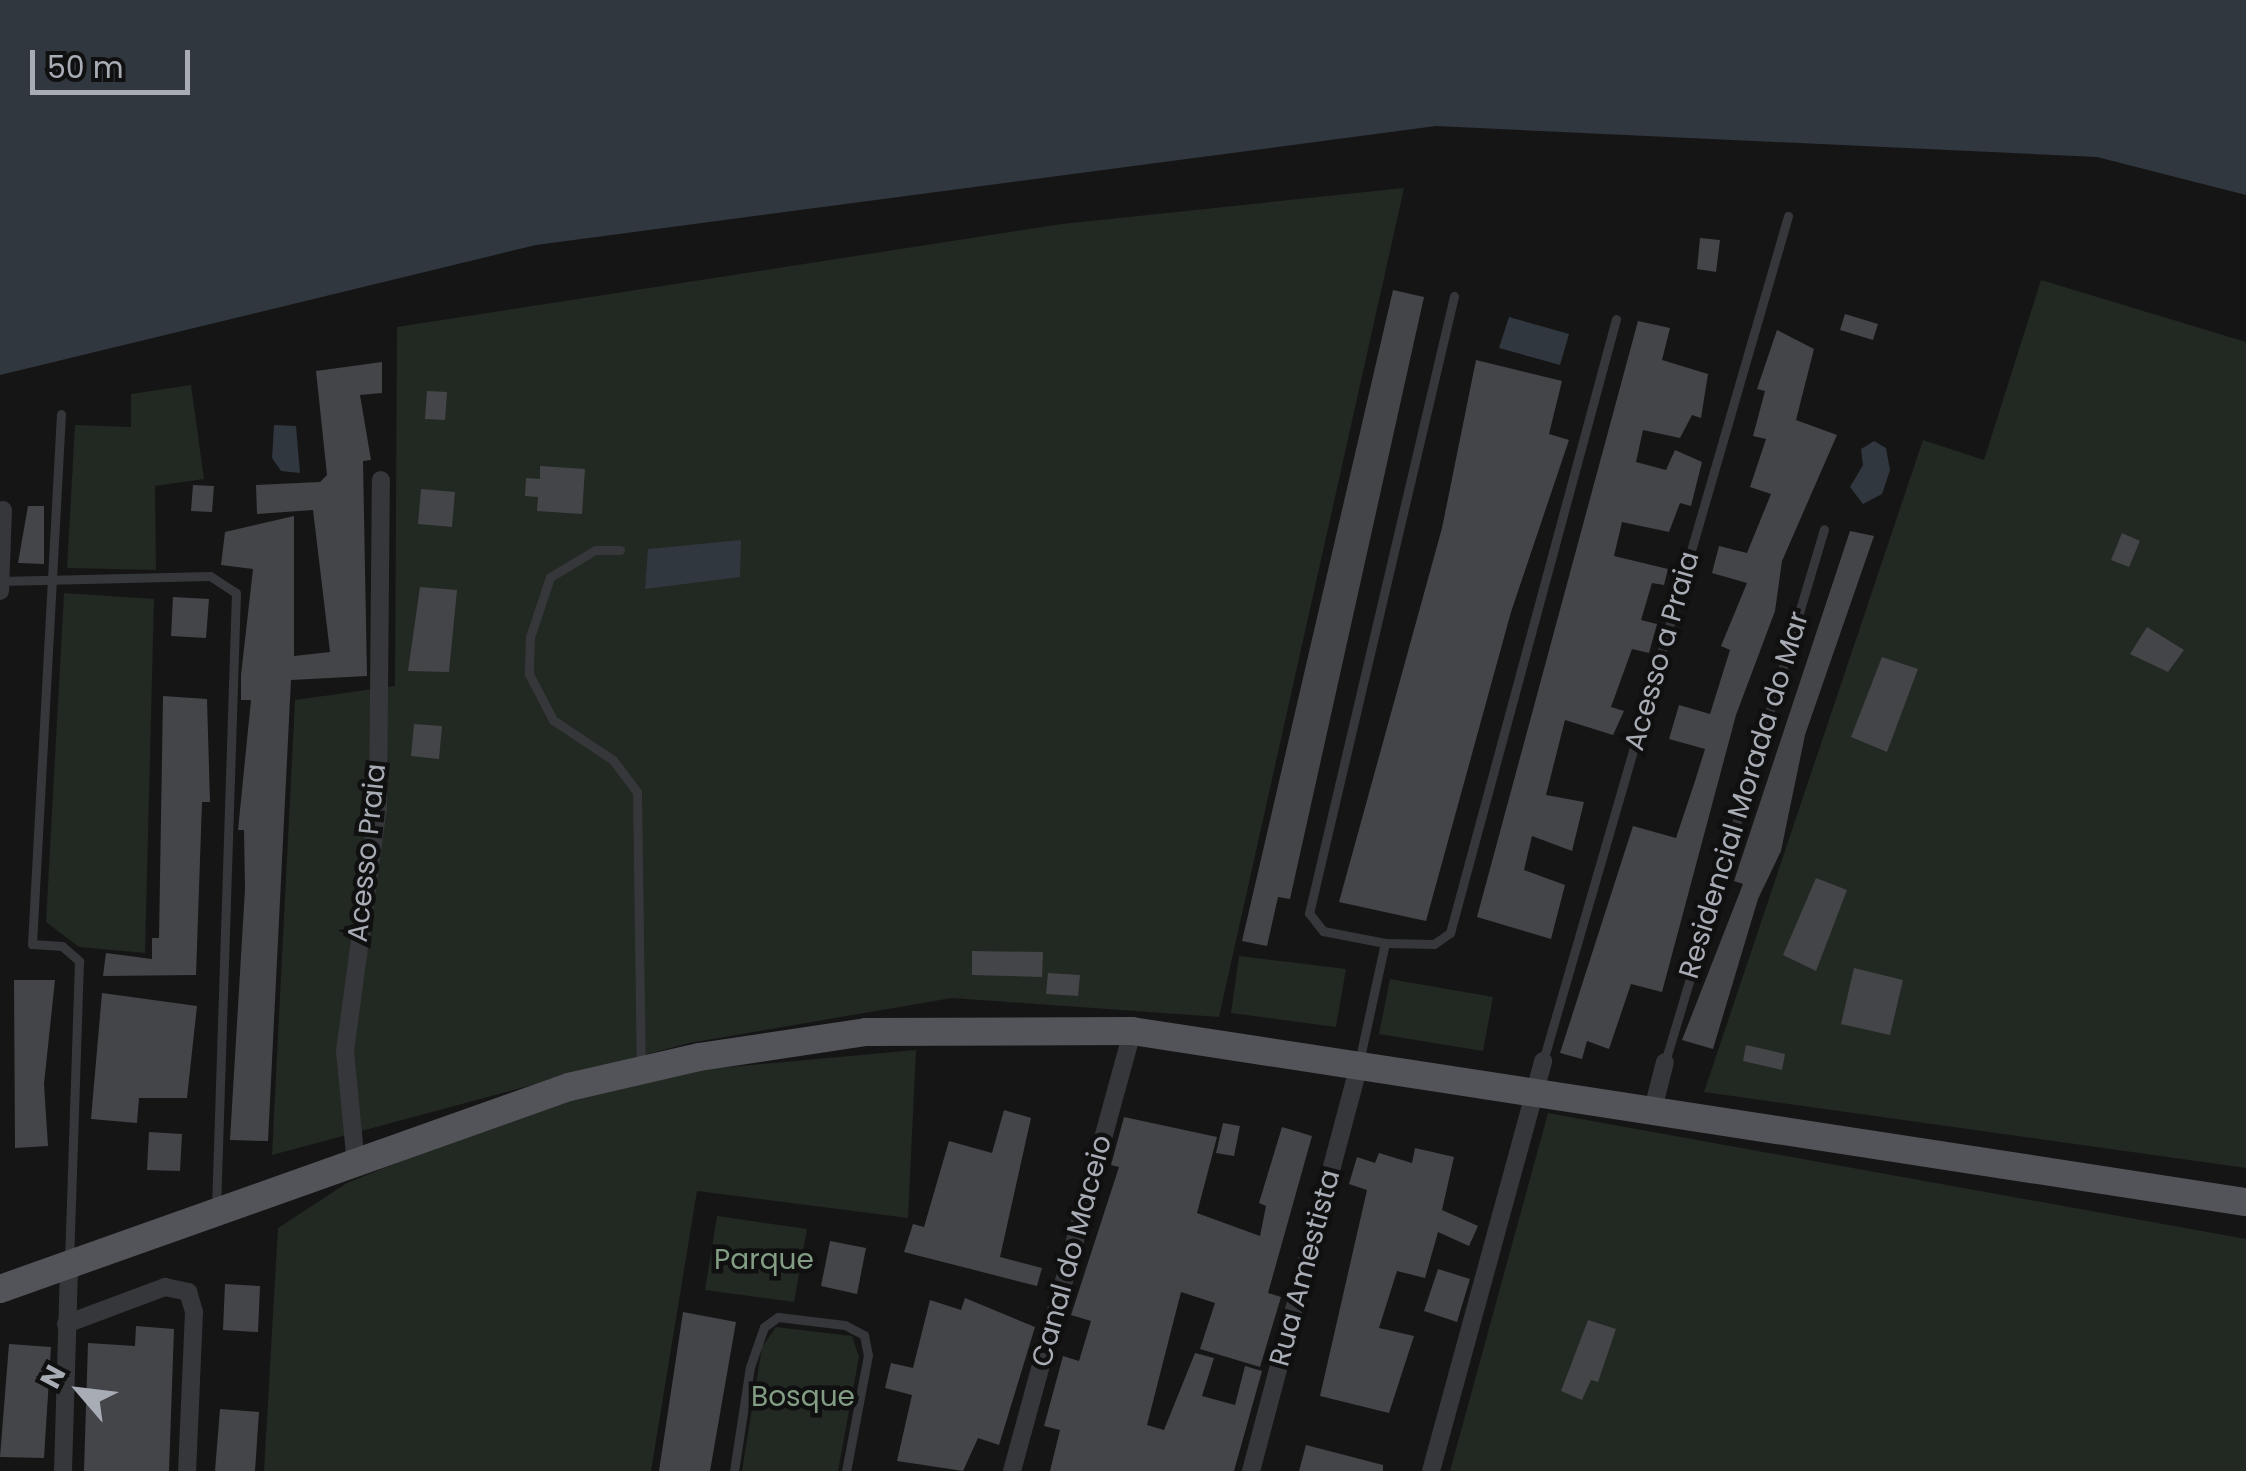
<!DOCTYPE html>
<html>
<head>
<meta charset="utf-8">
<style>
	body { margin:0 }
	#map { position:relative; width:2246px; height:1471px; overflow:hidden; background:#151516; font-family:Poppins,sans-serif }
	div>[style] { position:absolute }
	.green>* { inset:0; background:#222822 }
	.water>* { inset:0; background:#30373e }
	.building>* { inset:0; background:#444549 }
	.service>* { height:9px; margin:-4.5px; padding:0 4.5px; transform-origin:4.5px; border-radius:4.5px; background:#36373b }
	.minor>* { height:18px; margin:-9px; padding:0 9px; transform-origin:9px; border-radius:9px; background:#36373b }
	.primary>* { height:28px; margin:-14px; padding:0 14px; transform-origin:14px; border-radius:14px; background:#535459 }
	span { translate:-50% -50%; white-space:nowrap; text-align:center; line-height:1.15; -webkit-text-stroke:9px #101011; paint-order:stroke }
	.street-label { font-size:28px; color:#a8acb5 }
	.park-label { font-size:28px; color:#829d84 }
	.north { position:absolute; left:30px; top:1341px; width:100px; height:100px; -webkit-text-stroke:8px #101011; paint-order:stroke; rotate:298deg; font-size:28px; font-weight:700; line-height:40px; text-align:center; color:#a8acb5 }
	.north::after { content:''; display:block; margin:auto; width:35px; height:45px; background:#a8acb5; clip-path:polygon(50% 0,100% 100%,50% 72%,0 100%) }
	.scale { position:absolute; left:30px; top:50px; width:160px; height:45px; box-sizing:border-box; border:5px solid #a8acb5; border-top:0; padding-left:12px; font-size:30px; line-height:35px; white-space:nowrap; color:#a8acb5; -webkit-text-stroke:8px #101011; paint-order:stroke }
</style>
</head>
<body>
<div id="map">
	<div class="green">
		<i style="clip-path:polygon(1404px 188px,1219px 1017px,952px 998px,689px 1043px,272px 1155px,295px 700px,395px 686px,397px 327px,1062px 224px)"></i>
		<i style="clip-path:polygon(2041px 280px,2246px 342px,2246px 1168px,1704px 1092px,1923px 440px,1984px 460px)"></i>
		<i style="clip-path:polygon(191px 385px,204px 479px,155px 486px,156px 570px,67px 568px,75px 425px,131px 427px,131px 394px)"></i>
		<i style="clip-path:polygon(64px 593px,154px 599px,145px 953px,79px 947px,46px 922px)"></i>
		<i style="clip-path:polygon(1239px 956px,1346px 969px,1336px 1027px,1231px 1013px)"></i>
		<i style="clip-path:polygon(1390px 979px,1493px 997px,1483px 1051px,1379px 1034px)"></i>
		<i style="clip-path:polygon(916px 1050px,908px 1218px,697px 1191px,651px 1471px,264px 1471px,278px 1228px,347px 1183px,606px 1078px)"></i>
		<i style="clip-path:polygon(1548px 1113px,2246px 1239px,2246px 1471px,1450px 1471px)"></i>
		<i style="clip-path:polygon(717px 1216px,807px 1229px,794px 1302px,705px 1290px)"></i>
		<i style="clip-path:polygon(776px 1327px,852px 1336px,859px 1357px,838px 1471px,742px 1471px,762px 1347px)"></i>
	</div>
	<div class="water">
		<i style="clip-path:polygon(0 0,2246px 0,2246px 195px,2097px 157px,1436px 126px,536px 245px,0 375px)"></i>
		<i style="clip-path:polygon(1509px 317px,1569px 334px,1560px 365px,1499px 348px)"></i>
		<i style="clip-path:polygon(274px 425px,296px 426px,300px 473px,281px 471px,272px 458px)"></i>
		<i style="clip-path:polygon(1874px 441px,1886px 448px,1890px 470px,1882px 494px,1863px 504px,1850px 487px,1863px 465px,1861px 449px)"></i>
		<i style="clip-path:polygon(741px 540px,740px 577px,645px 589px,648px 549px)"></i>
	</div>
	<div class="building">
		<i style="clip-path:polygon(1700px 238px,1720px 240px,1716px 272px,1697px 269px)"></i>
		<i style="clip-path:polygon(1393px 290px,1424px 297px,1290px 899px,1278px 897px,1267px 946px,1242px 941px)"></i>
		<i style="clip-path:polygon(1845px 314px,1878px 324px,1873px 340px,1840px 330px)"></i>
		<i style="clip-path:polygon(1638px 321px,1670px 328px,1662px 360px,1708px 374px,1701px 418px,1692px 415px,1680px 438px,1643px 430px,1636px 462px,1666px 470px,1675px 450px,1702px 462px,1691px 506px,1680px 503px,1669px 532px,1622px 522px,1614px 556px,1668px 569px,1664px 585px,1652px 583px,1641px 620px,1657px 624px,1649px 653px,1632px 649px,1611px 707px,1624px 711px,1613px 735px,1565px 720px,1546px 795px,1584px 802px,1572px 851px,1532px 836px,1524px 870px,1565px 885px,1551px 939px,1477px 917px)"></i>
		<i style="clip-path:polygon(1777px 330px,1814px 349px,1796px 420px,1837px 435px,1782px 561px,1775px 611px,1736px 715px,1662px 992px,1631px 984px,1609px 1049px,1587px 1041px,1582px 1059px,1560px 1053px,1633px 826px,1676px 838px,1695px 781px,1705px 749px,1669px 739px,1679px 705px,1710px 714px,1730px 650px,1721px 646px,1747px 583px,1712px 573px,1719px 546px,1747px 553px,1771px 494px,1750px 487px,1766px 439px,1753px 436px,1765px 391px,1757px 389px)"></i>
		<i style="clip-path:polygon(1476px 360px,1562px 381px,1549px 434px,1569px 440px,1511px 612px,1426px 921px,1339px 902px,1442px 528px)"></i>
		<i style="clip-path:polygon(382px 362px,382px 393px,360px 395px,371px 460px,363px 461px,367px 676px,291px 680px,268px 1141px,230px 1140px,245px 889px,244px 830px,238px 830px,251px 700px,241px 700px,241px 675px,253px 569px,221px 565px,225px 532px,294px 516px,294px 656px,330px 652px,313px 510px,257px 514px,256px 485px,320px 482px,327px 475px,316px 371px)"></i>
		<i style="clip-path:polygon(427px 391px,447px 392px,445px 420px,425px 419px)"></i>
		<i style="clip-path:polygon(540px 466px,585px 469px,582px 514px,537px 511px,538px 497px,525px 496px,526px 478px,540px 479px)"></i>
		<i style="clip-path:polygon(193px 485px,214px 486px,212px 512px,191px 511px)"></i>
		<i style="clip-path:polygon(421px 489px,455px 492px,452px 527px,418px 524px)"></i>
		<i style="clip-path:polygon(28px 506px,44px 506px,44px 564px,18px 563px)"></i>
		<i style="clip-path:polygon(1850px 531px,1874px 536px,1805px 735px,1781px 851px,1758px 899px,1713px 1049px,1682px 1040px,1743px 884px,1734px 881px)"></i>
		<i style="clip-path:polygon(2122px 533px,2140px 541px,2129px 567px,2111px 560px)"></i>
		<i style="clip-path:polygon(420px 587px,457px 590px,449px 672px,408px 671px)"></i>
		<i style="clip-path:polygon(173px 597px,209px 599px,206px 638px,171px 636px)"></i>
		<i style="clip-path:polygon(2147px 627px,2184px 650px,2168px 672px,2130px 654px)"></i>
		<i style="clip-path:polygon(1882px 657px,1918px 669px,1887px 752px,1851px 737px)"></i>
		<i style="clip-path:polygon(163px 696px,207px 699px,210px 802px,202px 802px,196px 975px,103px 976px,106px 953px,152px 959px,152px 938px,159px 938px)"></i>
		<i style="clip-path:polygon(414px 724px,442px 726px,439px 759px,411px 756px)"></i>
		<i style="clip-path:polygon(1816px 878px,1847px 890px,1816px 971px,1783px 955px)"></i>
		<i style="clip-path:polygon(972px 951px,1043px 952px,1042px 977px,972px 975px)"></i>
		<i style="clip-path:polygon(1854px 968px,1903px 980px,1890px 1035px,1841px 1024px)"></i>
		<i style="clip-path:polygon(1048px 973px,1080px 975px,1078px 996px,1046px 994px)"></i>
		<i style="clip-path:polygon(14px 980px,55px 980px,44px 1084px,48px 1146px,15px 1148px)"></i>
		<i style="clip-path:polygon(102px 993px,197px 1006px,187px 1098px,139px 1098px,137px 1123px,91px 1119px)"></i>
		<i style="clip-path:polygon(1746px 1045px,1785px 1054px,1782px 1070px,1743px 1061px)"></i>
		<i style="clip-path:polygon(1004px 1110px,1031px 1118px,1000px 1257px,1042px 1268px,1037px 1286px,904px 1252px,913px 1224px,924px 1227px,949px 1141px,992px 1153px)"></i>
		<i style="clip-path:polygon(1124px 1117px,1217px 1137px,1197px 1213px,1260px 1236px,1266px 1206px,1259px 1203px,1282px 1127px,1312px 1136px,1268px 1293px,1281px 1297px,1260px 1367px,1200px 1349px,1215px 1303px,1181px 1292px,1147px 1425px,1164px 1430px,1195px 1353px,1214px 1358px,1202px 1396px,1235px 1405px,1245px 1366px,1262px 1371px,1234px 1471px,1050px 1471px,1060px 1430px,1044px 1426px,1063px 1356px,1079px 1361px,1091px 1321px,1071px 1315px,1119px 1167px,1111px 1165px)"></i>
		<i style="clip-path:polygon(1223px 1123px,1240px 1126px,1234px 1156px,1216px 1153px)"></i>
		<i style="clip-path:polygon(149px 1132px,182px 1134px,180px 1171px,147px 1170px)"></i>
		<i style="clip-path:polygon(1415px 1148px,1454px 1157px,1442px 1210px,1478px 1226px,1469px 1246px,1438px 1232px,1425px 1278px,1397px 1271px,1379px 1328px,1414px 1336px,1389px 1413px,1320px 1396px,1367px 1190px,1349px 1184px,1357px 1157px,1375px 1163px,1379px 1153px,1412px 1163px)"></i>
		<i style="clip-path:polygon(830px 1241px,866px 1248px,857px 1294px,821px 1286px)"></i>
		<i style="clip-path:polygon(1438px 1269px,1470px 1279px,1457px 1322px,1424px 1311px)"></i>
		<i style="clip-path:polygon(225px 1284px,260px 1286px,258px 1332px,223px 1330px)"></i>
		<i style="clip-path:polygon(965px 1298px,1035px 1327px,999px 1445px,978px 1438px,963px 1471px,897px 1461px,912px 1395px,885px 1388px,891px 1363px,913px 1368px,930px 1300px,961px 1310px)"></i>
		<i style="clip-path:polygon(683px 1312px,736px 1322px,710px 1471px,659px 1471px)"></i>
		<i style="clip-path:polygon(1588px 1320px,1616px 1329px,1598px 1382px,1591px 1380px,1582px 1400px,1561px 1391px)"></i>
		<i style="clip-path:polygon(136px 1326px,174px 1329px,169px 1471px,84px 1471px,88px 1343px,135px 1346px)"></i>
		<i style="clip-path:polygon(9px 1344px,51px 1347px,44px 1458px,0 1457px)"></i>
		<i style="clip-path:polygon(220px 1409px,259px 1412px,255px 1471px,215px 1471px)"></i>
		<i style="clip-path:polygon(1306px 1445px,1383px 1465px,1383px 1471px,1299px 1471px)"></i>
	</div>
	<div class="service">
		<i style="left:1454px;top:296px;width:634px;rotate:103.22deg"></i>
		<i style="left:1309px;top:913px;width:23px;rotate:52deg"></i>
		<i style="left:1323px;top:931px;width:63px;rotate:11deg"></i>
		<i style="left:1385px;top:943px;width:49px;rotate:1.2deg"></i>
		<i style="left:1434px;top:944px;width:19px;rotate:-35deg"></i>
		<i style="left:1450px;top:933px;width:636px;rotate:-74.87deg"></i>
		<i style="left:61px;top:414px;width:531px;rotate:93.13deg"></i>
		<i style="left:32px;top:944px;width:30px;rotate:4deg"></i>
		<i style="left:62px;top:946px;width:23px;rotate:41deg"></i>
		<i style="left:79px;top:961px;width:299px;rotate:91.9deg"></i>
		<i style="left:620px;top:550px;width:25px;rotate:180deg"></i>
		<i style="left:595px;top:550px;width:52px;rotate:149deg"></i>
		<i style="left:550px;top:577px;width:63px;rotate:108.4deg"></i>
		<i style="left:530px;top:637px;width:37px;rotate:92deg"></i>
		<i style="left:529px;top:674px;width:52px;rotate:62.4deg"></i>
		<i style="left:553px;top:720px;width:72px;rotate:33.7deg"></i>
		<i style="left:613px;top:760px;width:40px;rotate:53deg"></i>
		<i style="left:637px;top:792px;width:273px;rotate:89.2deg"></i>
		<i style="left:1px;top:581px;width:209px;rotate:-1.4deg"></i>
		<i style="left:210px;top:576px;width:31px;rotate:33deg"></i>
		<i style="left:236px;top:593px;width:617px;rotate:91.86deg"></i>
		<i style="left:1543px;top:1061px;width:880px;rotate:-73.83deg"></i>
		<i style="left:1359px;top:1062px;width:122px;rotate:-77.7deg"></i>
		<i style="left:1665px;top:1062px;width:556px;rotate:-73.39deg"></i>
		<i style="left:734px;top:1471px;width:105px;rotate:-81.3deg"></i>
		<i style="left:750px;top:1367px;width:42px;rotate:-70.7deg"></i>
		<i style="left:764px;top:1327px;width:17px;rotate:-36deg"></i>
		<i style="left:778px;top:1317px;width:67px;rotate:6.8deg"></i>
		<i style="left:845px;top:1325px;width:21px;rotate:28deg"></i>
		<i style="left:864px;top:1335px;width:20px;rotate:79deg"></i>
		<i style="left:868px;top:1355px;width:118px;rotate:100.7deg"></i>
	</div>
	<div class="minor">
		<i style="left:0;top:591px;width:81px;rotate:-87.9deg"></i>
		<i style="left:1654px;top:1105px;width:44px;rotate:-75.7deg"></i>
		<i style="left:356px;top:1165px;width:115px;rotate:-95.5deg"></i>
		<i style="left:345px;top:1051px;width:245px;rotate:-82.3deg"></i>
		<i style="left:378px;top:808px;width:328px;rotate:-89.5deg"></i>
		<i style="left:66px;top:1324px;width:106px;rotate:-20.5deg"></i>
		<i style="left:165px;top:1287px;width:24px;rotate:12deg"></i>
		<i style="left:188px;top:1292px;width:21px;rotate:73deg"></i>
		<i style="left:194px;top:1312px;width:159px;rotate:92.5deg"></i>
		<i style="left:63px;top:1471px;width:207px;rotate:-88.3deg"></i>
		<i style="left:1012px;top:1471px;width:456px;rotate:-74.7deg"></i>
		<i style="left:1251px;top:1471px;width:421px;rotate:-75.1deg"></i>
		<i style="left:1431px;top:1471px;width:425px;rotate:-74.7deg"></i>
	</div>
	<div class="primary">
		<i style="left:0;top:1289px;width:604px;rotate:-19.55deg"></i>
		<i style="left:569px;top:1087px;width:133px;rotate:-13deg"></i>
		<i style="left:699px;top:1057px;width:169px;rotate:-8.5deg"></i>
		<i style="left:866px;top:1032px;width:266px;rotate:-0.2deg"></i>
		<i style="left:1132px;top:1031px;width:1127px;rotate:8.73deg"></i>
	</div>
	<div class="street-label">
		<span style="left:1662px;top:651px;rotate:-74deg">Acesso a Praia</span>
		<span style="left:1744px;top:795px;rotate:-73deg">Residencial Morada do Mar</span>
		<span style="left:367px;top:853px;rotate:-84deg">Acesso Praia</span>
		<span style="left:1072px;top:1251px;rotate:-75deg">Canal do Maceio</span>
		<span style="left:1305px;top:1268px;rotate:-75deg">Rua Amestista</span>
	</div>
	<div class="park-label">
		<span style="left:764px;top:1260px">Parque</span>
		<span style="left:803px;top:1397px">Bosque</span>
	</div>
	<div class="north">N</div>
	<div class="scale">50 m</div>
</div>
</body>
</html>
